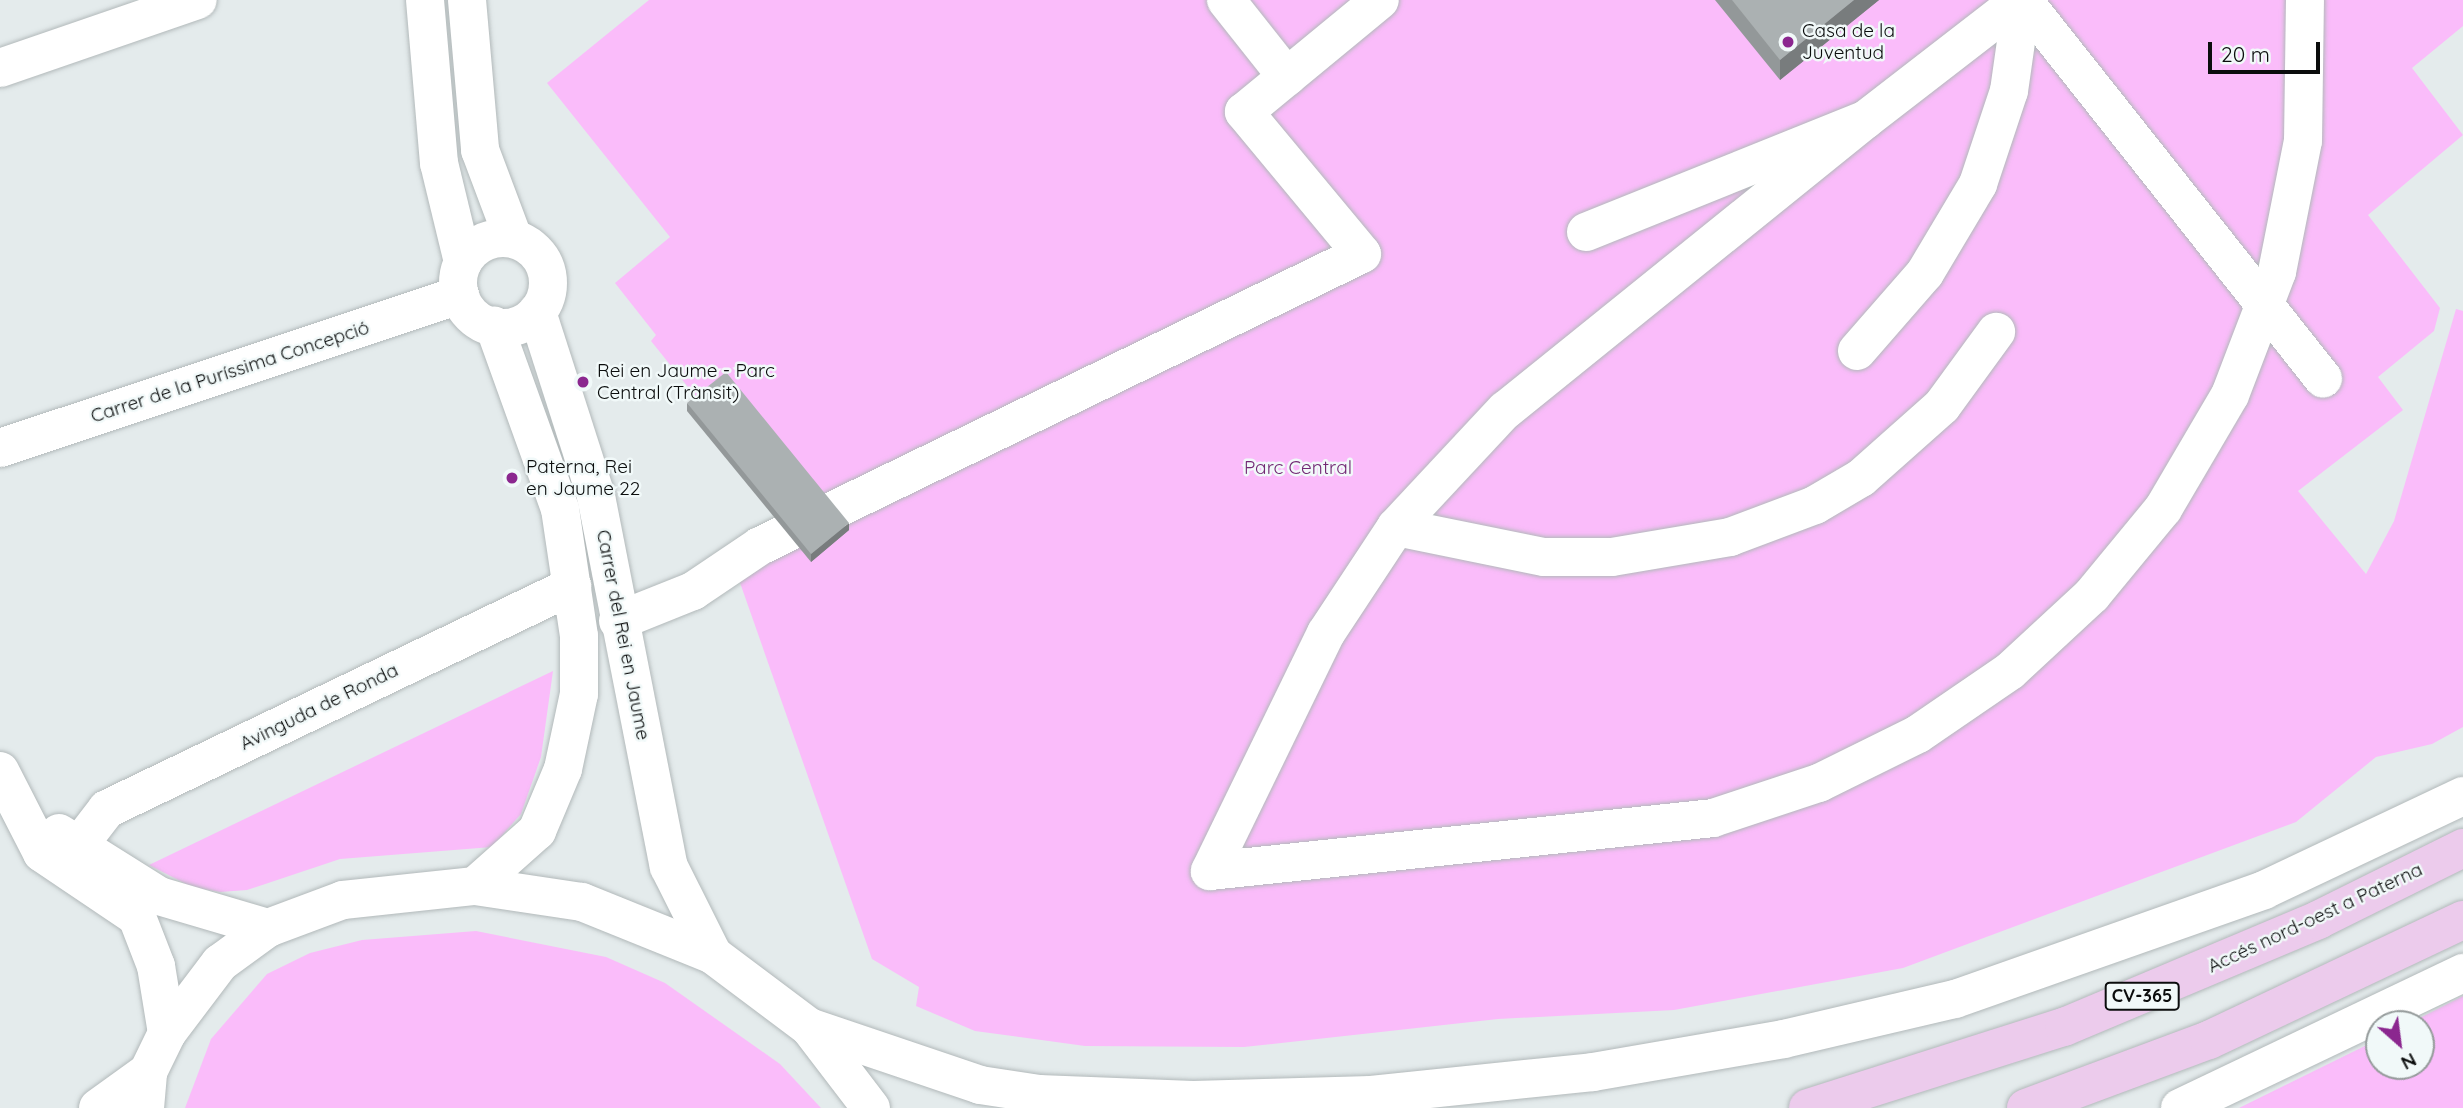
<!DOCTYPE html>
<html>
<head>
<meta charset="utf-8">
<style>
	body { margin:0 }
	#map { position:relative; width:2463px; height:1108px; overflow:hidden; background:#e4ebec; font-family:Quicksand,sans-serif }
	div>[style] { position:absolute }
	.green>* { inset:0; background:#fabcfa }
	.roads { filter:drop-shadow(0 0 2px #b2b9ba) drop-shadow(0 0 2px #b2b9ba) }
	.street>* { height:38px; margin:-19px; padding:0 19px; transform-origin:19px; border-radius:19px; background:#fff }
	.secondary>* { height:38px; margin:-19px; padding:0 19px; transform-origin:19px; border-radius:19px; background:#fff }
	.secondary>.ring { margin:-19px; padding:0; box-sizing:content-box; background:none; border:38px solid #fff; border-radius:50% }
	.primary>* { height:38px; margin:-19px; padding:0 19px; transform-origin:19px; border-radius:19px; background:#eccbec }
	.wall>* { inset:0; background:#939899 }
	.shaded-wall>* { inset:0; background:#787c7d }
	.building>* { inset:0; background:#abb1b2 }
	.dots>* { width:19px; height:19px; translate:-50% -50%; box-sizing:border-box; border:4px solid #f1f9f9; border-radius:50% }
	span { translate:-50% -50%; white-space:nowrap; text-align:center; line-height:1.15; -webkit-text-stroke:5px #f1f9f9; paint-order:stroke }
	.shield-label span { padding:2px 5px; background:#f1f9f9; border:2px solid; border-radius:5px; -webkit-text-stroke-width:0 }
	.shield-label { font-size:18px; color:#0b0d0d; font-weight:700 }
	.poi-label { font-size:19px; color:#0b0d0d }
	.left { translate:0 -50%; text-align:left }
	.street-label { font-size:19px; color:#0b0d0d }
	.park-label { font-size:19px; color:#722874 }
	.north { position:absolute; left:2365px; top:1010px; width:70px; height:70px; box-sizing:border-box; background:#f1f9f9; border:2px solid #959b9b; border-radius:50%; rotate:152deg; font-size:19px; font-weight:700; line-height:28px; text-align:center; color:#0b0d0d }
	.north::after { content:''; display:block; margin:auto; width:24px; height:32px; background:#8b278f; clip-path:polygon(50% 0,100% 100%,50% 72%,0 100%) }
	.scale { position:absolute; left:2208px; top:42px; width:112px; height:32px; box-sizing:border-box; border:4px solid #0b0d0d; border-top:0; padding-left:9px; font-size:21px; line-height:24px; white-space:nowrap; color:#0b0d0d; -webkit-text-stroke:5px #f1f9f9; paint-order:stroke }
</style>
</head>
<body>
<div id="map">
	<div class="green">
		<i style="clip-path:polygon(649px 0,2463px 0,2463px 26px,2412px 68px,2463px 135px,2368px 215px,2440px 308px,2434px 331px,2378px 377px,2403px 410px,2298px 491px,2366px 574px,2394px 521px,2456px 309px,2463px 311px,2463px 727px,2432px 744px,2376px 757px,2296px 822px,1903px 968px,1674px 1010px,1498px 1019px,1244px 1047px,1085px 1046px,975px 1031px,916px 1006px,919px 987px,872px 959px,738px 577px,800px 526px,651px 341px,656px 335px,615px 283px,670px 237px,547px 83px)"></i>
		<i style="clip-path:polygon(553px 671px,541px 757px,521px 814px,492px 847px,340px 859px,247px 890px,220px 892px,192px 887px,149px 865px)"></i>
		<i style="clip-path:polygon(476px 931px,606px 957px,665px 983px,780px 1064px,821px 1108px,185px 1108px,211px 1039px,267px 974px,310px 953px,362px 940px)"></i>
		<i style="clip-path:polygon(2463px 996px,2463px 1108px,2239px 1108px,2379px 1039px,2379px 1066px,2421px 1066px,2421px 1024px,2408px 1024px)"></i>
	</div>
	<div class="roads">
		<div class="street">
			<i style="left:1226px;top:0;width:98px;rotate:51.6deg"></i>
			<i style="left:2023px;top:0;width:483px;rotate:51.6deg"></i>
			<i style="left:0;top:68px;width:209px;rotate:-19deg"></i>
			<i style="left:1865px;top:120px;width:462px;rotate:141.1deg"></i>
			<i style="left:1505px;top:410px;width:160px;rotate:133deg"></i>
			<i style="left:1396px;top:527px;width:127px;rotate:123.4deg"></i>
			<i style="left:1326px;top:633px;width:265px;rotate:116deg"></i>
			<i style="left:1210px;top:871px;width:506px;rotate:-6.01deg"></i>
			<i style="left:1713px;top:818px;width:112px;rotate:-18.3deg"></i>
			<i style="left:1819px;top:783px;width:110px;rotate:-26.3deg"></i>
			<i style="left:1918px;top:734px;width:112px;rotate:-34.4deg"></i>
			<i style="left:2010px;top:671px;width:112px;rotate:-42.8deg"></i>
			<i style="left:2092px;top:595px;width:112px;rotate:-50.5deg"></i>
			<i style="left:2163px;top:509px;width:132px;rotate:-59.6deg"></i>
			<i style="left:2230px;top:395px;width:132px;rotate:-69.1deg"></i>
			<i style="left:2277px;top:272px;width:134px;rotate:-78.8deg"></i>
			<i style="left:2303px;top:141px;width:141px;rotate:-89.2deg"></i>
			<i style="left:1586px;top:232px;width:301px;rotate:-21.9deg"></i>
			<i style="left:1865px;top:120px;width:196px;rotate:-37.7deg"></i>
			<i style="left:1857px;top:351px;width:103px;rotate:-48.9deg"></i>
			<i style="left:1925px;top:273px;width:104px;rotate:-59.2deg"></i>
			<i style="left:1978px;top:184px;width:98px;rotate:-71.6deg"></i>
			<i style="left:2009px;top:91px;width:92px;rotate:-81.9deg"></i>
			<i style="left:0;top:448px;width:485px;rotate:-18.4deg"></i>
			<i style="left:1396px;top:527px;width:151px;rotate:11.5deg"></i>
			<i style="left:1544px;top:557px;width:68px"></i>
			<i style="left:1612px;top:557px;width:120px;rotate:-9.6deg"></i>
			<i style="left:1730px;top:537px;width:91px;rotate:-20.6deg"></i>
			<i style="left:1815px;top:505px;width:53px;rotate:-30.4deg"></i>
			<i style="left:1861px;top:478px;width:108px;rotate:-41.6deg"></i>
			<i style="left:1942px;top:406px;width:92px;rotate:-53.9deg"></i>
			<i style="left:618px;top:621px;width:81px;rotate:-21.8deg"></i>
			<i style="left:693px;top:591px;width:81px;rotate:-33.9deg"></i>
			<i style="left:760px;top:546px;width:669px;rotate:-25.88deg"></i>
			<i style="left:1362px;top:254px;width:185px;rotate:-129.7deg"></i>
			<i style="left:1244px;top:112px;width:176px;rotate:-39.5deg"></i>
			<i style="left:0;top:771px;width:92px;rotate:62.9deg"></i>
			<i style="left:42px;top:853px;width:115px;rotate:34deg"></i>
			<i style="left:137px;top:917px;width:53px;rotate:68.8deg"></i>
			<i style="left:156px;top:966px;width:68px;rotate:80.7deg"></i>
			<i style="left:59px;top:833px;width:118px;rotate:32.2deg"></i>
			<i style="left:159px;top:896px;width:114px;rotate:16.4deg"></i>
			<i style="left:80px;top:844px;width:44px;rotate:-52.4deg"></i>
			<i style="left:107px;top:809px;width:516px;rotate:-25.62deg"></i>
		</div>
		<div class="secondary">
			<i style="left:425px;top:0;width:164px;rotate:85.1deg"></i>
			<i style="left:439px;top:163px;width:102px;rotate:76.4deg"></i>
			<i style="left:467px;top:0;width:151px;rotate:85deg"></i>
			<i style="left:480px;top:150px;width:94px;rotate:69.4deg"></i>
			<i class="ring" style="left:458px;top:238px;width:52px;height:52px"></i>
			<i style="left:537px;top:312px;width:193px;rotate:72.2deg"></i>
			<i style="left:596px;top:496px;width:378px;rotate:78.9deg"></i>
			<i style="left:669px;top:867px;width:98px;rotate:63.4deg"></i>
			<i style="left:475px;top:886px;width:83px;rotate:-41.6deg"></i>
			<i style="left:537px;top:831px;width:67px;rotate:-67.2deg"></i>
			<i style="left:563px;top:769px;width:77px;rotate:-78deg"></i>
			<i style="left:579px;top:694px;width:58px;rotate:-90deg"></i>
			<i style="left:579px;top:636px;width:128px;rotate:-98.5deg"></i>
			<i style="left:560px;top:509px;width:195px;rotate:-109.8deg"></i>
			<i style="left:809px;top:1027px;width:181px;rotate:18.7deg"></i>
			<i style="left:980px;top:1085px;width:60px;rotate:8.7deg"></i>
			<i style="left:1039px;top:1094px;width:154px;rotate:2.2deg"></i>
			<i style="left:1193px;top:1100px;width:178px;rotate:-1.6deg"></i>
			<i style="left:1371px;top:1095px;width:223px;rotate:-5.9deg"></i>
			<i style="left:1593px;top:1072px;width:194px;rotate:-9.8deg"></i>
			<i style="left:1784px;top:1039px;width:176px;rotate:-13.2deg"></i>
			<i style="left:1955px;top:999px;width:328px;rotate:-19.4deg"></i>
			<i style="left:2264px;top:890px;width:220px;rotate:-25.3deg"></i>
			<i style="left:98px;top:1108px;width:62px;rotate:-35.8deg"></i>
			<i style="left:145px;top:1108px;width:36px;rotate:-85deg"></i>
			<i style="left:148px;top:1072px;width:43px;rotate:-64deg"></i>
			<i style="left:167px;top:1033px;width:88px;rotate:-52.9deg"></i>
			<i style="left:220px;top:963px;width:59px;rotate:-36.1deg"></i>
			<i style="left:268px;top:928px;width:80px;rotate:-20.5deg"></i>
			<i style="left:343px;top:900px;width:133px;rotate:-6.1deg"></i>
			<i style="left:475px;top:886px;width:108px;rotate:8.5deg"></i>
			<i style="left:582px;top:902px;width:141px;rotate:22deg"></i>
			<i style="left:713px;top:955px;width:120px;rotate:36.9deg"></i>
			<i style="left:809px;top:1027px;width:102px;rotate:52.6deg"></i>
			<i style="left:2180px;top:1108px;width:314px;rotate:-25.5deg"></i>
		</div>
		<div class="primary">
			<i style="left:1808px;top:1108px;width:269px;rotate:-17.6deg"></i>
			<i style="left:2064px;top:1027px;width:276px;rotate:-22.8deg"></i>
			<i style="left:2318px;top:920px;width:162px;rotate:-26.4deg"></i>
			<i style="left:2026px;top:1108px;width:195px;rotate:-20.4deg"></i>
			<i style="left:2209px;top:1040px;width:281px;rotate:-25.3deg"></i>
		</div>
	</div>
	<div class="wall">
		<i style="clip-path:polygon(1715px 0,1879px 0,1780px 80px)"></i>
		<i style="clip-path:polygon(687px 403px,849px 530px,811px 562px,687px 411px)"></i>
	</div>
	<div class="shaded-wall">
		<i style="clip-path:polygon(1854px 0,1879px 0,1780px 80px,1780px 60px)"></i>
		<i style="clip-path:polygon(849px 523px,849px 530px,811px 562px,811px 554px)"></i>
	</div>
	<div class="building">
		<i style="clip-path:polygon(1732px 0,1854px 0,1780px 60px)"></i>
		<i style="clip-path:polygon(726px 372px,849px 523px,811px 554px,687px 403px)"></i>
	</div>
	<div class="dots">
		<i style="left:1788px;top:42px;background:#8b278f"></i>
		<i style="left:583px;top:382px;background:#8b278f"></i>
		<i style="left:512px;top:478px;background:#8b278f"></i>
	</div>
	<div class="shield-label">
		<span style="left:2142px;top:996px">CV-365</span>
	</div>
	<div class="poi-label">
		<span class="left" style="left:1802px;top:42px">Casa de la<br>Juventud</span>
		<span class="left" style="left:597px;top:382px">Rei en Jaume - Parc<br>Central (Trànsit)</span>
		<span class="left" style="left:526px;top:478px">Paterna, Rei<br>en Jaume 22</span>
	</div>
	<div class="street-label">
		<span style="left:230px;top:372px;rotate:-18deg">Carrer de la Puríssima Concepció</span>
		<span style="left:623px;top:635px;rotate:79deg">Carrer del Rei en Jaume</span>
		<span style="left:319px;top:707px;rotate:-26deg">Avinguda de Ronda</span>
		<span style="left:2315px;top:918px;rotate:-25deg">Accés nord-oest a Paterna</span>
	</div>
	<div class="park-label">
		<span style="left:1298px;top:468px">Parc Central</span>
	</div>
	<div class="north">N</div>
	<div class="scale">20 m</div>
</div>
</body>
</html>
